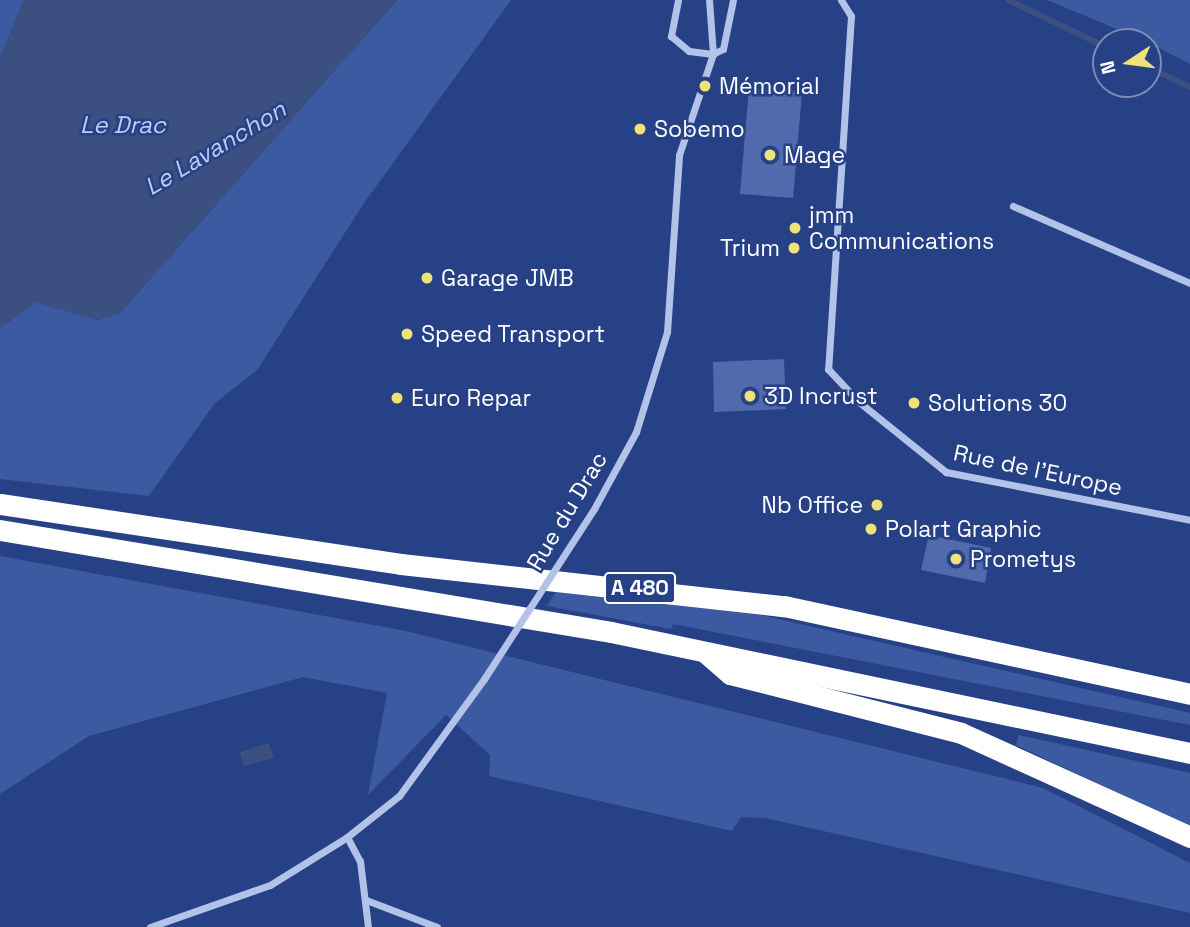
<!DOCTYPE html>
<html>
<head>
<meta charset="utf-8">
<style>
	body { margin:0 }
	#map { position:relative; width:1190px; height:927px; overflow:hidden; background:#274186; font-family:"Space Grotesk",sans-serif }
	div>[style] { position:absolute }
	.green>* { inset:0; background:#3c5aa2 }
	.water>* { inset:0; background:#3c4f81 }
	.stream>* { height:6px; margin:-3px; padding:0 3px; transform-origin:3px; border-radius:3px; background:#3c4f81 }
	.building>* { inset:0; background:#506aad }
	.minor>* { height:7px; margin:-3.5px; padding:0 3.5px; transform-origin:3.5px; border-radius:3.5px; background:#b3c2e8 }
	.motorway>* { height:21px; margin:-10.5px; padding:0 10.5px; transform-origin:10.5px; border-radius:10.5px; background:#fff }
	.minor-bridge>* { height:7px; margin:-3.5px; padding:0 3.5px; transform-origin:3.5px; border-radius:3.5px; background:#b3c2e8 }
	.dots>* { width:19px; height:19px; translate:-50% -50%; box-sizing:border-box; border:4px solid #274186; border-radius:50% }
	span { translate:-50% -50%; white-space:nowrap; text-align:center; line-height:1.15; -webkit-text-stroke:5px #274186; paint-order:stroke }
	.shield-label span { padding:2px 5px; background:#274186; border:2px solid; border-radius:5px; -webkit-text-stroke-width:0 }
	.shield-label { font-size:21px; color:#fff; font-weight:700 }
	.poi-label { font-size:23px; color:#fff }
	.left { translate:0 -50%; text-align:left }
	.right { translate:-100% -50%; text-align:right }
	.street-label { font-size:23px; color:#fff }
	.water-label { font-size:24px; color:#becdef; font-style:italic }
	.north { position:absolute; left:1092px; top:28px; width:70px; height:70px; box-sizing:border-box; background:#274186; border:2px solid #7d8db6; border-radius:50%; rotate:257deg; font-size:19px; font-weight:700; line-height:28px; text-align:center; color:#fff }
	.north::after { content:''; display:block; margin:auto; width:24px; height:32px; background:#f0e178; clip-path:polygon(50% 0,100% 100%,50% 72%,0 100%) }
</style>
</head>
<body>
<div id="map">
	<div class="green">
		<i style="clip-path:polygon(0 0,24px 0,0 57px)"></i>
		<i style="clip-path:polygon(397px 0,511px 0,364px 203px,257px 370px,215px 403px,149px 496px,0 479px,0 328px,36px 302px,97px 320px,120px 313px)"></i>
		<i style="clip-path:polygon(1047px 0,1190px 0,1190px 64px,1148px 42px)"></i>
		<i style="clip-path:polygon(0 556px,406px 631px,1043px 788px,1190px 863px,1190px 913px,765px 818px,741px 817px,732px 831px,489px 776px,490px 755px,446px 715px,368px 795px,387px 693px,303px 677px,89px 736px,0 794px)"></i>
		<i style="clip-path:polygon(556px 592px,761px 615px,1190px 713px,1190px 725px,673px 624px,671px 629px,547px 606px)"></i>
		<i style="clip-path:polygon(1019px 735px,1190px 773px,1190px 827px,1016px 745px)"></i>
	</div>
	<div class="water">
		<i style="clip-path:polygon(24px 0,397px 0,120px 313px,97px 320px,36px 302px,0 328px,0 57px)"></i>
		<i style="clip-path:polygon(269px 743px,274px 758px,244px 766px,240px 752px)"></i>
	</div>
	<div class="stream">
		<i style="left:1008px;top:0;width:109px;rotate:25.6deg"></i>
		<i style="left:1148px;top:67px;width:47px;rotate:25.5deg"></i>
	</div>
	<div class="building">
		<i style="clip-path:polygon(749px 88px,802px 92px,793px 198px,740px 194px)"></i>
		<i style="clip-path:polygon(784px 359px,786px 409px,714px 412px,713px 362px)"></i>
		<i style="clip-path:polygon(929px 535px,991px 548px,985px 583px,921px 570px)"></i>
	</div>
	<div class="minor">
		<i style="left:678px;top:0;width:37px;rotate:101deg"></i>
		<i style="left:671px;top:36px;width:23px;rotate:40deg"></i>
		<i style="left:689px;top:51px;width:24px;rotate:7deg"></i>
		<i style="left:841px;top:0;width:19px;rotate:58deg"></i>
		<i style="left:851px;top:16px;width:354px;rotate:93.7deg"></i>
		<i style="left:828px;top:369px;width:45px;rotate:46.8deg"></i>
		<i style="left:859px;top:402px;width:112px;rotate:38.8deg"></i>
		<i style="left:946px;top:472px;width:249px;rotate:11.1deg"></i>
		<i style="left:713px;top:54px;width:11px;rotate:-27deg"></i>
		<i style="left:723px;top:49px;width:50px;rotate:-78.5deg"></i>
		<i style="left:1013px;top:206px;width:193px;rotate:23.5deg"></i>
		<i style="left:594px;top:509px;width:88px;rotate:-61.4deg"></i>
		<i style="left:636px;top:432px;width:105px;rotate:-72.8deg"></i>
		<i style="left:667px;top:332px;width:177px;rotate:-86.1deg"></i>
		<i style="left:679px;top:155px;width:107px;rotate:-71.4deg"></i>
		<i style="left:713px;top:54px;width:54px;rotate:-94.2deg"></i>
		<i style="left:347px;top:837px;width:27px;rotate:62deg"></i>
		<i style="left:360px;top:861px;width:66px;rotate:83.1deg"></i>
		<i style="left:366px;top:900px;width:76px;rotate:20.8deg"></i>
		<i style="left:150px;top:927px;width:127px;rotate:-19.3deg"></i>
		<i style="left:270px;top:885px;width:91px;rotate:-31.9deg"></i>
		<i style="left:347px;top:837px;width:66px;rotate:-38.3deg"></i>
		<i style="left:399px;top:796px;width:145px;rotate:-54deg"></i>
	</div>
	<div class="motorway">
		<i style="left:0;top:504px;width:405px;rotate:8.5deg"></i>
		<i style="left:401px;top:564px;width:385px;rotate:6.3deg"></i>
		<i style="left:784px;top:606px;width:415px;rotate:12.2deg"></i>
		<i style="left:0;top:530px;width:619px;rotate:9.48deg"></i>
		<i style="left:611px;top:632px;width:592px;rotate:11.8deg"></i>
		<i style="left:706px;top:653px;width:32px;rotate:41deg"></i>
		<i style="left:730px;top:674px;width:238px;rotate:14.3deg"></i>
		<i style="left:961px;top:733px;width:252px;rotate:24.4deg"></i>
	</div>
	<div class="minor-bridge">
		<i style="left:484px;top:679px;width:202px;rotate:-57.1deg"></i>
	</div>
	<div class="dots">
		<i style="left:705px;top:86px;background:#f0e178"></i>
		<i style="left:640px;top:129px;background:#f0e178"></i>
		<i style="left:770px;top:155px;background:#f0e178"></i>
		<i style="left:795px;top:228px;background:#f0e178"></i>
		<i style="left:794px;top:248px;background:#f0e178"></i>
		<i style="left:427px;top:278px;background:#f0e178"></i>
		<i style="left:407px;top:334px;background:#f0e178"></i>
		<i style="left:750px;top:396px;background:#f0e178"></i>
		<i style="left:397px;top:398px;background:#f0e178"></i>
		<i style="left:914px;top:403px;background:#f0e178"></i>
		<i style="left:877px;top:505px;background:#f0e178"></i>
		<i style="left:871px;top:529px;background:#f0e178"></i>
		<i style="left:956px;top:559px;background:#f0e178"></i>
	</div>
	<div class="shield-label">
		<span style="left:640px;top:588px">A 480</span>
	</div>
	<div class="poi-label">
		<span class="left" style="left:719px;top:86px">Mémorial</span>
		<span class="left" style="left:654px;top:129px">Sobemo</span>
		<span class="left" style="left:784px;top:155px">Mage</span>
		<span class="left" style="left:809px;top:228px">jmm<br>Communications</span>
		<span class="right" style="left:780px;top:248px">Trium</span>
		<span class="left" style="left:441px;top:278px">Garage JMB</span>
		<span class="left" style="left:421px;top:334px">Speed Transport</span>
		<span class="left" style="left:764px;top:396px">3D Incrust</span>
		<span class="left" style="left:411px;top:398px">Euro Repar</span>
		<span class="left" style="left:928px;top:403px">Solutions 30</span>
		<span class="right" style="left:863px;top:505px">Nb Office</span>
		<span class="left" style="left:885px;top:529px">Polart Graphic</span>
		<span class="left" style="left:970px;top:559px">Prometys</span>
	</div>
	<div class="street-label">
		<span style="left:1038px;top:470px;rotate:12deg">Rue de l'Europe</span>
		<span style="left:567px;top:511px;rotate:-59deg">Rue du Drac</span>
	</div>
	<div class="water-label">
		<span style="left:123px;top:125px">Le Drac</span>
		<span style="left:215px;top:148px;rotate:-31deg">Le Lavanchon</span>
	</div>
	<div class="north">N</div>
</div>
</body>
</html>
